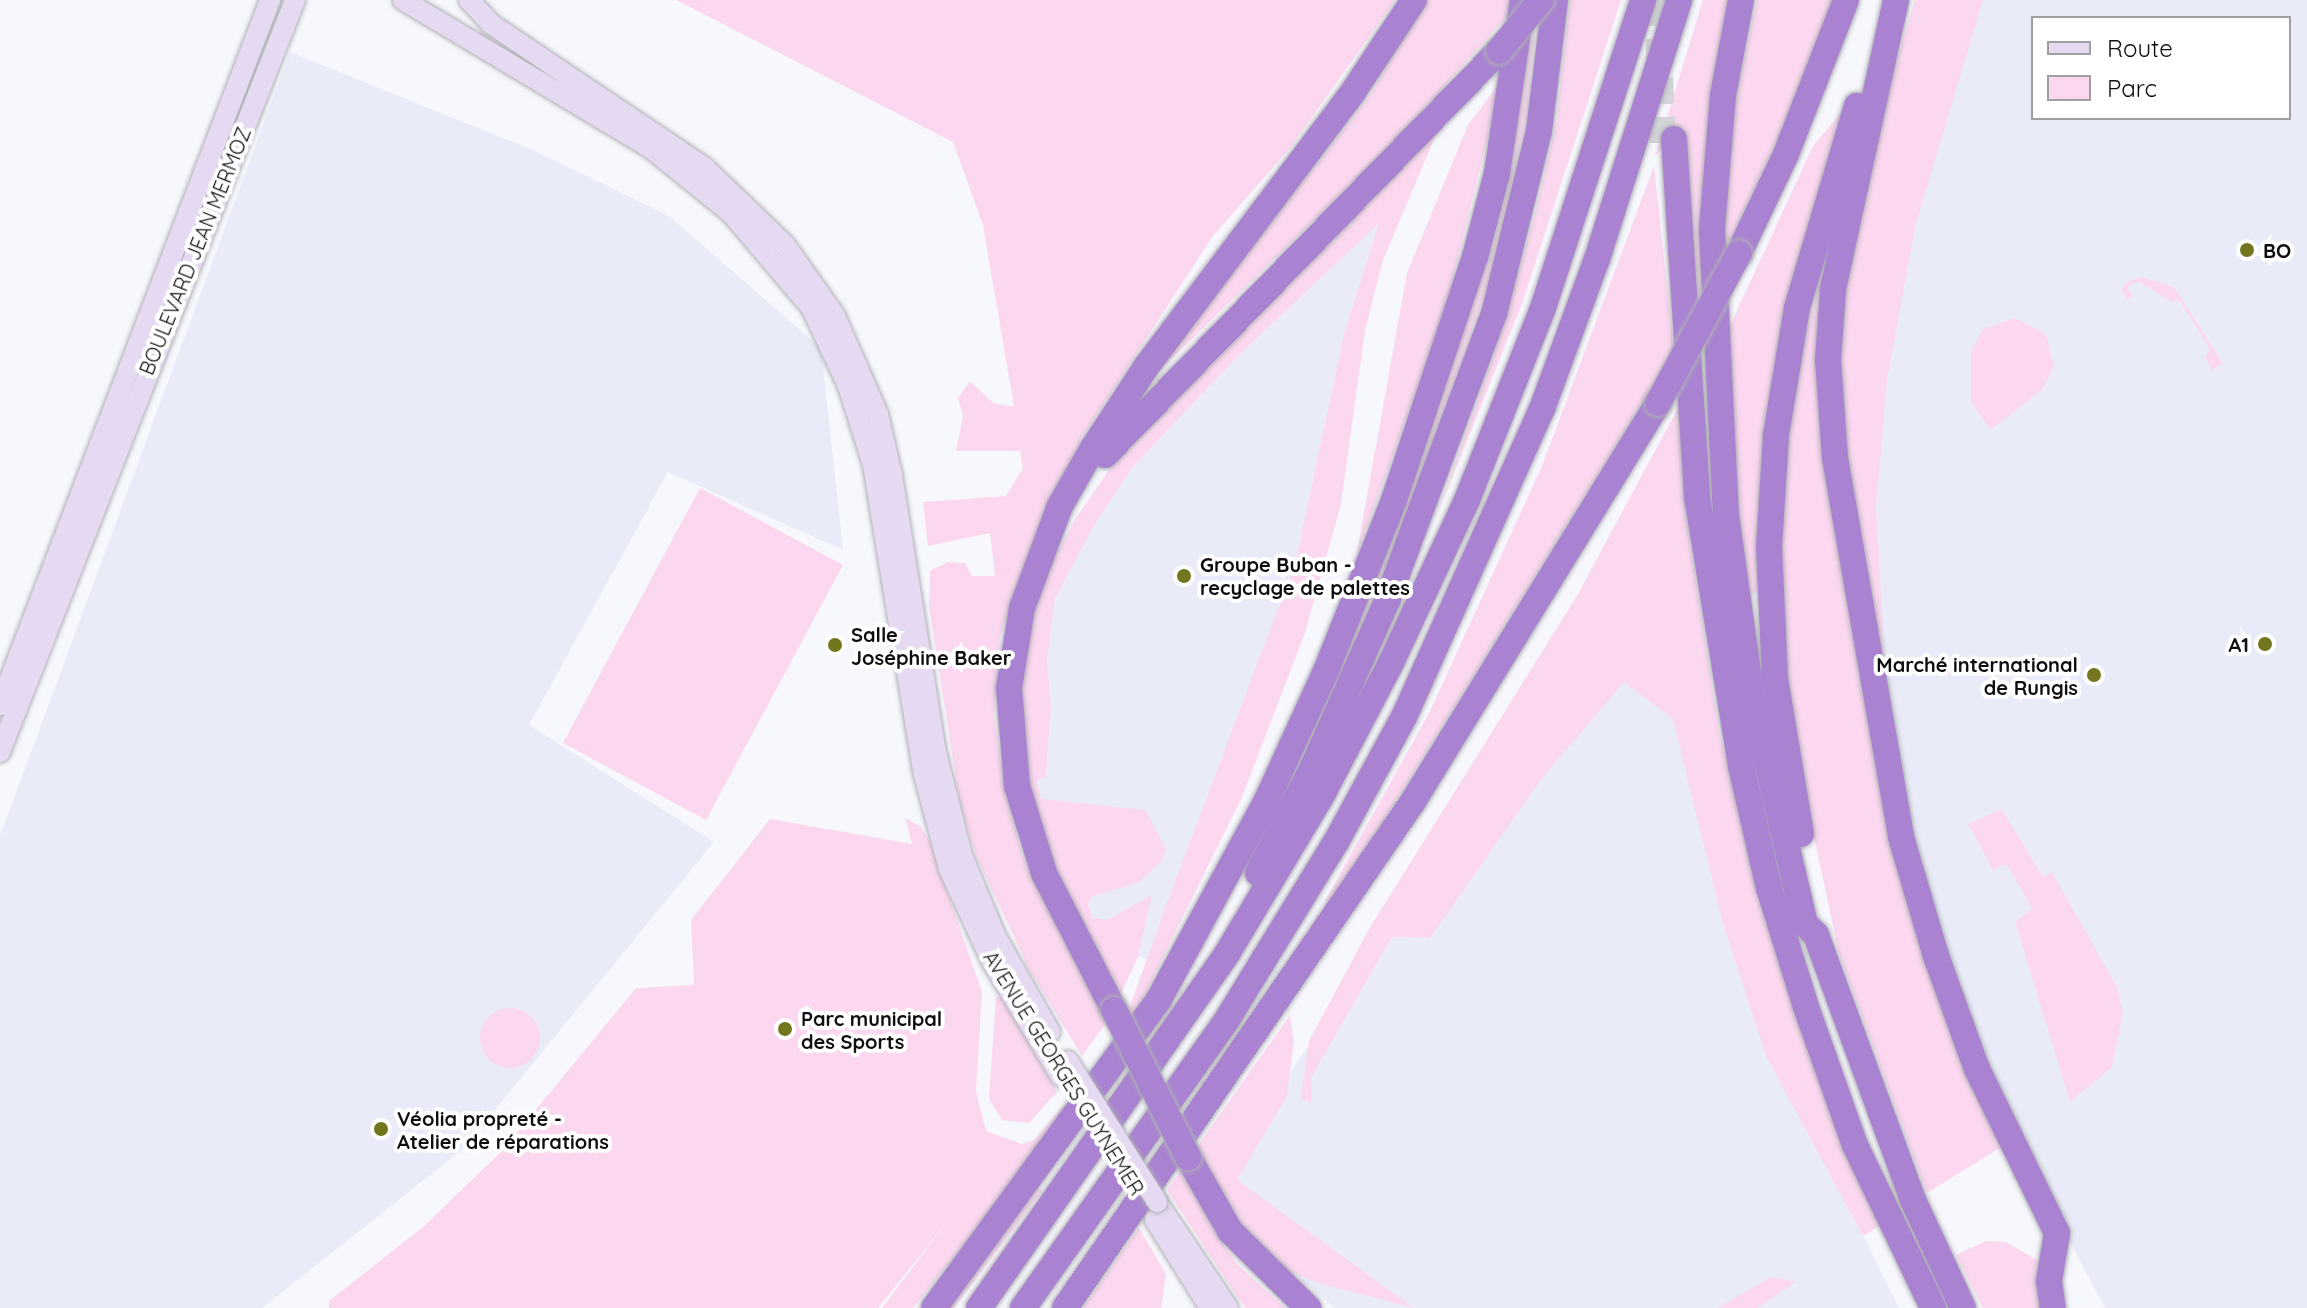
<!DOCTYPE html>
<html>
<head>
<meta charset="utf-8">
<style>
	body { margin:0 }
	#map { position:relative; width:2307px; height:1308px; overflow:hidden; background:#f7f8fd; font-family:Quicksand,sans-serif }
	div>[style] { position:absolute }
	.built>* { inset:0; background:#e9ecf8 }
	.green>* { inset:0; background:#fcd7f0 }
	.round { border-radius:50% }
	.motorway-tunnel>* { height:26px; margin-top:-13px; transform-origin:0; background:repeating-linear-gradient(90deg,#d4d5da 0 26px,transparent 0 39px) }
	.roads { filter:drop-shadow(0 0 2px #b0b1b5) drop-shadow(0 0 2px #b0b1b5) }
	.secondary>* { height:20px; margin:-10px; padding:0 10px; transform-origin:10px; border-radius:10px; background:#e5daf1 }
	.motorway>* { height:26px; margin:-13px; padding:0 13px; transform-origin:13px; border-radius:13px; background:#a983d1 }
	.bridges { filter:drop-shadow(0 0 2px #b0b1b5) drop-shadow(0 0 2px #b0b1b5) }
	.secondary-bridge>* { height:20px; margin:-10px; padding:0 10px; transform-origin:10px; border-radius:10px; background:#e5daf1 }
	.motorway-bridge>* { height:26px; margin:-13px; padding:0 13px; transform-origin:13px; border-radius:13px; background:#a983d1 }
	.dots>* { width:22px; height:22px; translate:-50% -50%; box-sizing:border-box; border:4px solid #fff; border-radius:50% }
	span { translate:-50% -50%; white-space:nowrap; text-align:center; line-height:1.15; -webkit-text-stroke:8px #fff; paint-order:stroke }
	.poi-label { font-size:20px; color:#0f0f11; font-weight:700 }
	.left { translate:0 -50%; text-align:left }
	.right { translate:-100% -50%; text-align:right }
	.street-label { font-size:20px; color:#0f0f11 }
	.legend { position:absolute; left:2031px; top:16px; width:260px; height:104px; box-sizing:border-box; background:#fff; border:2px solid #9f9fa0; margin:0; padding:10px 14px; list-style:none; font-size:24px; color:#0f0f11 }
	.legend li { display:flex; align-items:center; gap:16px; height:40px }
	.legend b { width:40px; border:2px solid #9f9fa0 }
</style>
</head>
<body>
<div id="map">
	<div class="built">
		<i style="clip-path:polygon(evenodd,1963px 0,2307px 0,2307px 1308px,2105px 1308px,2063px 1229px,1963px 1008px,1907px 821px,1845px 434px,1963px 0,2033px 18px,2289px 18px,2289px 118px,2033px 118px,2033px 18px)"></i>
		<i style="clip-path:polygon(290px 52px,535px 151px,669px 216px,821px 348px,843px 550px,668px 472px,529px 725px,714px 842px,463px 1149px,262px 1308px,0 1308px,0 836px)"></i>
		<i style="clip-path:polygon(1380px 221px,1344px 334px,1295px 564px,1149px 960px,1097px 943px,1055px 854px,1037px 781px,1046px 776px,1051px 706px,1047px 660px,1055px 599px,1093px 526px,1132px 468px,1240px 354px)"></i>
		<i style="clip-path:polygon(1614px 656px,1691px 715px,1840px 1189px,1899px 1308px,1335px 1308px,1272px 1256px,1218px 1176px,1388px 932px)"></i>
	</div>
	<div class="green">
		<i style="clip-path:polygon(676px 0,1395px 0,1290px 148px,1213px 236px,1082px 437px,1042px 521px,1000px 636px,994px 716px,1004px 787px,1022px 855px,1108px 1020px,1082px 1056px,1029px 969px,976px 856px,959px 798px,929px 606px,930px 571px,948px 562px,965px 563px,972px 576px,995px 576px,990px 533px,928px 546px,923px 502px,1006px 496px,1023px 468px,1020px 451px,956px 451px,963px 416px,958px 398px,970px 381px,993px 403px,1014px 407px,983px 225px,953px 142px)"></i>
		<i style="clip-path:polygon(1426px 0,1510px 0,1508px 15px,1392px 144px,1146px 384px,1369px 97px)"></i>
		<i style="clip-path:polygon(1570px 0,1621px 0,1523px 301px,1436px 518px,1498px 344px,1536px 211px,1556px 125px)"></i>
		<i style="clip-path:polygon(1703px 0,1730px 0,1705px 152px,1702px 294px,1696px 311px,1684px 126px,1655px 156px)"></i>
		<i style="clip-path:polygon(1757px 0,1832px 0,1782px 129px,1722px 256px,1730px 128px)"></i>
		<i style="clip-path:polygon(1915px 0,1983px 0,1916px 223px,1887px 380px,1876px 508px,1889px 728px,1837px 408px,1839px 314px,1893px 74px)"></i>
		<i style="clip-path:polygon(1535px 35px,1526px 117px,1496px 261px,1400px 532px,1326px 706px,1322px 703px,1389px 544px,1526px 49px)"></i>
		<i style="clip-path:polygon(1502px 80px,1443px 317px,1356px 557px,1407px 273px,1468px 125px)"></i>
		<i style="clip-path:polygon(1848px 104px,1764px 460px,1758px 590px,1750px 597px,1730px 464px,1728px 330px,1813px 146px)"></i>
		<i style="clip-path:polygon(1436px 135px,1383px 260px,1365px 331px,1341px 504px,1305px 633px,1242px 797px,1132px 1020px,1128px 1012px,1165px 908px,1295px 564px,1344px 334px,1379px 223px,1240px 354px,1132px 468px,1093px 527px,1055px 599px,1047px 660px,1051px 706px,1046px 776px,1037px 781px,1041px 799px,1146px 810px,1166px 850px,1161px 862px,1138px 883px,1093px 896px,1088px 904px,1092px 918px,1107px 920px,1152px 895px,1138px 957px,1119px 998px,1058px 884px,1024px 780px,1022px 673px,1042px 582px,1074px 521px,1122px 451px)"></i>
		<i style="clip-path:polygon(1654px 166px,1674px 350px,1332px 904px,1325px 901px,1430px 711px,1542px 466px)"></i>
		<i style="clip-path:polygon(1835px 218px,1819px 316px,1904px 886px,1937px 999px,2003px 1146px,1927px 1193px,1838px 950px,1790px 723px,1779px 515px,1792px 390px)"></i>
		<i style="clip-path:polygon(2142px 277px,2174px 287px,2223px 363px,2212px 370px,2205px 357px,2210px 349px,2179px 300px,2172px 302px,2138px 281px,2127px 287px,2133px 296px,2127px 300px,2122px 290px,2125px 283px)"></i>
		<i style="clip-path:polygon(2015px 318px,2046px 334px,2054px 367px,2042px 390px,1990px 430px,1971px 401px,1971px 352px,1983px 329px)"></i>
		<i style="clip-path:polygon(1679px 406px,1687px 524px,1719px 732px,1769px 918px,1832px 1116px,1879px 1226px,1863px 1236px,1767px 1058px,1723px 924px,1673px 719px,1624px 682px,1540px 781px,1430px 938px,1392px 937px,1312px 1076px,1311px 1102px,1301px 1099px,1309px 1041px,1369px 929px,1578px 594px)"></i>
		<i style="clip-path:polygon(700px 488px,843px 565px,706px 820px,563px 743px)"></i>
		<i style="clip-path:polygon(2002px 809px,2043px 877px,2052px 872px,2117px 987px,2123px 1012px,2112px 1067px,2070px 1102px,2015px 922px,2032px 909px,2007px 864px,1993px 870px,1968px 824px)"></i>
		<i style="clip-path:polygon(905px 818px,920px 826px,930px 842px,982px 992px,976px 1091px,986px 1131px,1022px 1144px,1034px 1140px,1065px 1104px,1070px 1110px,913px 1308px,882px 1308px,946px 1223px,878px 1308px,329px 1308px,329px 1301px,423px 1227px,501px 1152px,636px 988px,694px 985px,691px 920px,770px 819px,912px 844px)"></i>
		<i style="clip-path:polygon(996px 996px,1002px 997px,1057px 1092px,1029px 1123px,1002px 1120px,989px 1099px)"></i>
		<i class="round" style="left:480px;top:1008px;width:60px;height:60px"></i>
		<i style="clip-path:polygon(1290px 1015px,1294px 1041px,1287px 1096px,1237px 1180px,1414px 1308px,1318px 1283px,1270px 1263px,1225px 1210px,1197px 1147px)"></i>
		<i style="clip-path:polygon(1182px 1168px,1213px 1230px,1237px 1264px,1285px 1308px,1246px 1308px,1236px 1295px,1167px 1190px)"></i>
		<i style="clip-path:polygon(1038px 1189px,1043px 1190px,954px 1308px,946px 1308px)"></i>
		<i style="clip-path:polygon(1139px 1228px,1166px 1274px,1161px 1308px,1083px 1308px)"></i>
		<i style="clip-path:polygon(1986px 1241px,2006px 1242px,2037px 1260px,2047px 1308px,1983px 1308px,1956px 1255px)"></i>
		<i style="clip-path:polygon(1772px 1277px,1796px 1282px,1757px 1308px,1717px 1308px)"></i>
	</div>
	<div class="motorway-tunnel">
		<i style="left:1657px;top:0;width:151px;rotate:87.7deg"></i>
	</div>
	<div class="roads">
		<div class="secondary">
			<i style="left:403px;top:0;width:290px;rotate:30.9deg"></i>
			<i style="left:652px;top:149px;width:102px;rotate:39deg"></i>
			<i style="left:731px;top:213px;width:123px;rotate:49.6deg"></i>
			<i style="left:811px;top:307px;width:87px;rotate:64.9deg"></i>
			<i style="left:848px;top:386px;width:83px;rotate:72.4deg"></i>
			<i style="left:873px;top:465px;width:314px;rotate:80.7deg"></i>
			<i style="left:924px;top:775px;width:97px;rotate:75.1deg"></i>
			<i style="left:949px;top:869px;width:102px;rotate:65.2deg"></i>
			<i style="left:992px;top:962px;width:135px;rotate:58.9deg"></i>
			<i style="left:469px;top:0;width:33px;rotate:47deg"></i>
			<i style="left:491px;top:24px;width:258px;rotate:33.9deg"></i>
			<i style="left:705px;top:168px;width:111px;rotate:43.9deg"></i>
			<i style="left:785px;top:245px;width:87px;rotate:54.8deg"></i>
			<i style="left:835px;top:316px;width:107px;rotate:66.3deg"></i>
			<i style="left:878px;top:414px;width:63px;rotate:77.1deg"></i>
			<i style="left:892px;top:475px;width:280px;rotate:81deg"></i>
			<i style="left:936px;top:752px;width:106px;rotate:75.8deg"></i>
			<i style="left:962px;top:855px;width:89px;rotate:67.5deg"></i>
			<i style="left:996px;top:937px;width:109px;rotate:60.4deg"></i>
			<i style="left:0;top:705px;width:755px;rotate:-69.04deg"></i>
			<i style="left:0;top:752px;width:808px;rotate:-68.58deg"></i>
			<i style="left:1157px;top:1202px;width:128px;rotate:56.2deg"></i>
			<i style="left:1155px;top:1220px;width:104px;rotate:58deg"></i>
		</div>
		<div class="motorway">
			<i style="left:1741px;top:0;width:97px;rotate:100.7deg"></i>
			<i style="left:1723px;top:95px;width:135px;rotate:94.7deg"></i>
			<i style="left:1712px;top:230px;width:285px;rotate:87.2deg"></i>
			<i style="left:1726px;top:515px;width:181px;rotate:82deg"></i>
			<i style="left:1751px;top:694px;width:236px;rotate:76.8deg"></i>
			<i style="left:1805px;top:924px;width:16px;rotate:45deg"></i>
			<i style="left:1816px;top:935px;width:282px;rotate:69.9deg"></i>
			<i style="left:1913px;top:1200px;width:119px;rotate:65.2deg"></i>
			<i style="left:1896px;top:0;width:297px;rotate:102.3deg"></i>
			<i style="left:1833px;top:290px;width:70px;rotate:94.1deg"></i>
			<i style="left:1828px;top:360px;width:98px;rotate:85.9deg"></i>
			<i style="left:1835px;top:458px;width:385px;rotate:80.1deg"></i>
			<i style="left:1901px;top:837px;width:124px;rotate:73.6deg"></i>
			<i style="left:1936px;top:956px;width:120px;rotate:70.1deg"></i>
			<i style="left:1977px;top:1069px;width:182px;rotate:64deg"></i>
			<i style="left:2057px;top:1233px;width:49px;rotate:99.5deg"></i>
			<i style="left:2049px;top:1281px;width:27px;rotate:82deg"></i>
			<i style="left:1674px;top:139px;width:359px;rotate:86.3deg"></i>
			<i style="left:1697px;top:497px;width:273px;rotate:80.7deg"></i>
			<i style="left:1741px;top:766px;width:125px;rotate:77.1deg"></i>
			<i style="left:1769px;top:888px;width:125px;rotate:72.7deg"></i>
			<i style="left:1806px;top:1007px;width:146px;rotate:70.5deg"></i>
			<i style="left:1855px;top:1145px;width:181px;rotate:64.4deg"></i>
			<i style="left:1739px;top:253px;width:110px;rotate:-64.6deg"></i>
			<i style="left:1786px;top:154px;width:165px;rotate:-68.7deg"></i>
			<i style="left:1105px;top:455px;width:564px;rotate:-45.72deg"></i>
			<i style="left:1801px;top:834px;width:158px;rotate:-99.5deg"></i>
			<i style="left:1775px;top:678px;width:131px;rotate:-92.6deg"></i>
			<i style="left:1769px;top:547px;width:112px;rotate:-86.4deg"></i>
			<i style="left:1776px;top:435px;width:129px;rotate:-80.6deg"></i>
			<i style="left:1797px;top:308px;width:211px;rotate:-73.5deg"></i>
			<i style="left:1258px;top:873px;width:119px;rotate:-62.6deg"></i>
			<i style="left:1313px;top:767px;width:182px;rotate:-66deg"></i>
			<i style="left:1387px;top:601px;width:306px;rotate:-69.6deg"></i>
			<i style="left:1494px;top:314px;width:188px;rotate:-76.2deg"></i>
			<i style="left:1539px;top:131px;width:132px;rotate:-83deg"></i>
			<i style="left:1114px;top:1010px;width:154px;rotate:-117.1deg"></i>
			<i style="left:1044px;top:873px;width:91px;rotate:-107.2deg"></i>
			<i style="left:1017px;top:786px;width:98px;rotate:-94.7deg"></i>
			<i style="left:1009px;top:688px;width:81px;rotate:-80.8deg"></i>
			<i style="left:1022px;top:608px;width:109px;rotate:-69.6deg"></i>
			<i style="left:1060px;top:506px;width:67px;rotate:-60.4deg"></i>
			<i style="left:1093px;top:448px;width:97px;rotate:-56.8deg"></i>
			<i style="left:1146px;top:367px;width:344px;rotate:-53deg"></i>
			<i style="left:1353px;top:92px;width:110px;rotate:-56.5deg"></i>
			<i style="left:1188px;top:1157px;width:85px;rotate:60.4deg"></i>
			<i style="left:1230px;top:1231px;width:110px;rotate:44.6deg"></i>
			<i style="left:934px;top:1308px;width:382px;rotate:-53.9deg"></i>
			<i style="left:1159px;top:999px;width:224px;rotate:-61.5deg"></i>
			<i style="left:1266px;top:802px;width:144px;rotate:-65.4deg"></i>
			<i style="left:1326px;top:671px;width:184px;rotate:-68.3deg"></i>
			<i style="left:1394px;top:500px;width:256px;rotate:-71.6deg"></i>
			<i style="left:1475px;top:257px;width:87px;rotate:-75.3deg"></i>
			<i style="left:1497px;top:173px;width:175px;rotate:-81.5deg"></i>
			<i style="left:979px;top:1308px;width:434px;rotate:-55deg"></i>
			<i style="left:1228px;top:952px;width:185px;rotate:-59.1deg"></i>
			<i style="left:1323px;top:793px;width:147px;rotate:-62.4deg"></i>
			<i style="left:1391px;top:663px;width:180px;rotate:-65deg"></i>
			<i style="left:1467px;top:500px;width:206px;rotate:-68.4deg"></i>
			<i style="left:1543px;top:308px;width:324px;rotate:-72deg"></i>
			<i style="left:1023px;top:1308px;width:355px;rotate:-54.7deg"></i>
			<i style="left:1228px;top:1018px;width:206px;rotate:-58.5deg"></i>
			<i style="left:1336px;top:842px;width:142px;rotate:-61.5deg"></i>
			<i style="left:1404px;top:717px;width:338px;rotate:-65.9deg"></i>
			<i style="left:1542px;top:409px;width:160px;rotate:-69.9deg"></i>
			<i style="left:1597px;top:259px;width:272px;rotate:-72.4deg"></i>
			<i style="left:1065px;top:1308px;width:613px;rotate:-55.51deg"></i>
			<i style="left:1412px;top:803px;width:470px;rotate:-58.4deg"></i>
		</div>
	</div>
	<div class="bridges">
		<div class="secondary-bridge">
			<i style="left:1068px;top:1061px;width:167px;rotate:57.7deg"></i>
		</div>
		<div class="motorway-bridge">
			<i style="left:1499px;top:51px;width:66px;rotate:-50.5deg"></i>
			<i style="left:1658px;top:403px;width:170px;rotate:-61.6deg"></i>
			<i style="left:1114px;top:1010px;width:165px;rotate:63.3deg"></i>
		</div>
	</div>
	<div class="dots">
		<i style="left:2247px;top:250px;background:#72761e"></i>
		<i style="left:1184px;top:576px;background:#72761e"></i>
		<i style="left:2265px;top:644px;background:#72761e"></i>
		<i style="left:835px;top:645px;background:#72761e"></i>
		<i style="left:2094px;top:675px;background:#72761e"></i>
		<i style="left:785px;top:1029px;background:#72761e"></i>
		<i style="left:381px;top:1129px;background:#72761e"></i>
	</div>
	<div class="poi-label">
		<span class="left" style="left:2263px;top:250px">BO</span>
		<span class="left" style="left:1200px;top:576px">Groupe Buban -<br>recyclage de palettes</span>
		<span class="left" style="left:851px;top:646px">Salle<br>Joséphine Baker</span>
		<span class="right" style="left:2249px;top:644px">A1</span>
		<span class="right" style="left:2078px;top:676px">Marché international<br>de Rungis</span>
		<span class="left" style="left:801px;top:1030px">Parc municipal<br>des Sports</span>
		<span class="left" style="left:397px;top:1130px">Véolia propreté -<br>Atelier de réparations</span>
	</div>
	<div class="street-label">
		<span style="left:195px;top:251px;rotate:-68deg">BOULEVARD JEAN MERMOZ</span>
		<span style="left:1064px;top:1073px;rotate:58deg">AVENUE GEORGES GUYNEMER</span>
	</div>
	<ul class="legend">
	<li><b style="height:10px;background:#e5daf1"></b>Route</li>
	<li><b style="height:22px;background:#fcd7f0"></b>Parc</li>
	</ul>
</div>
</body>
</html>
